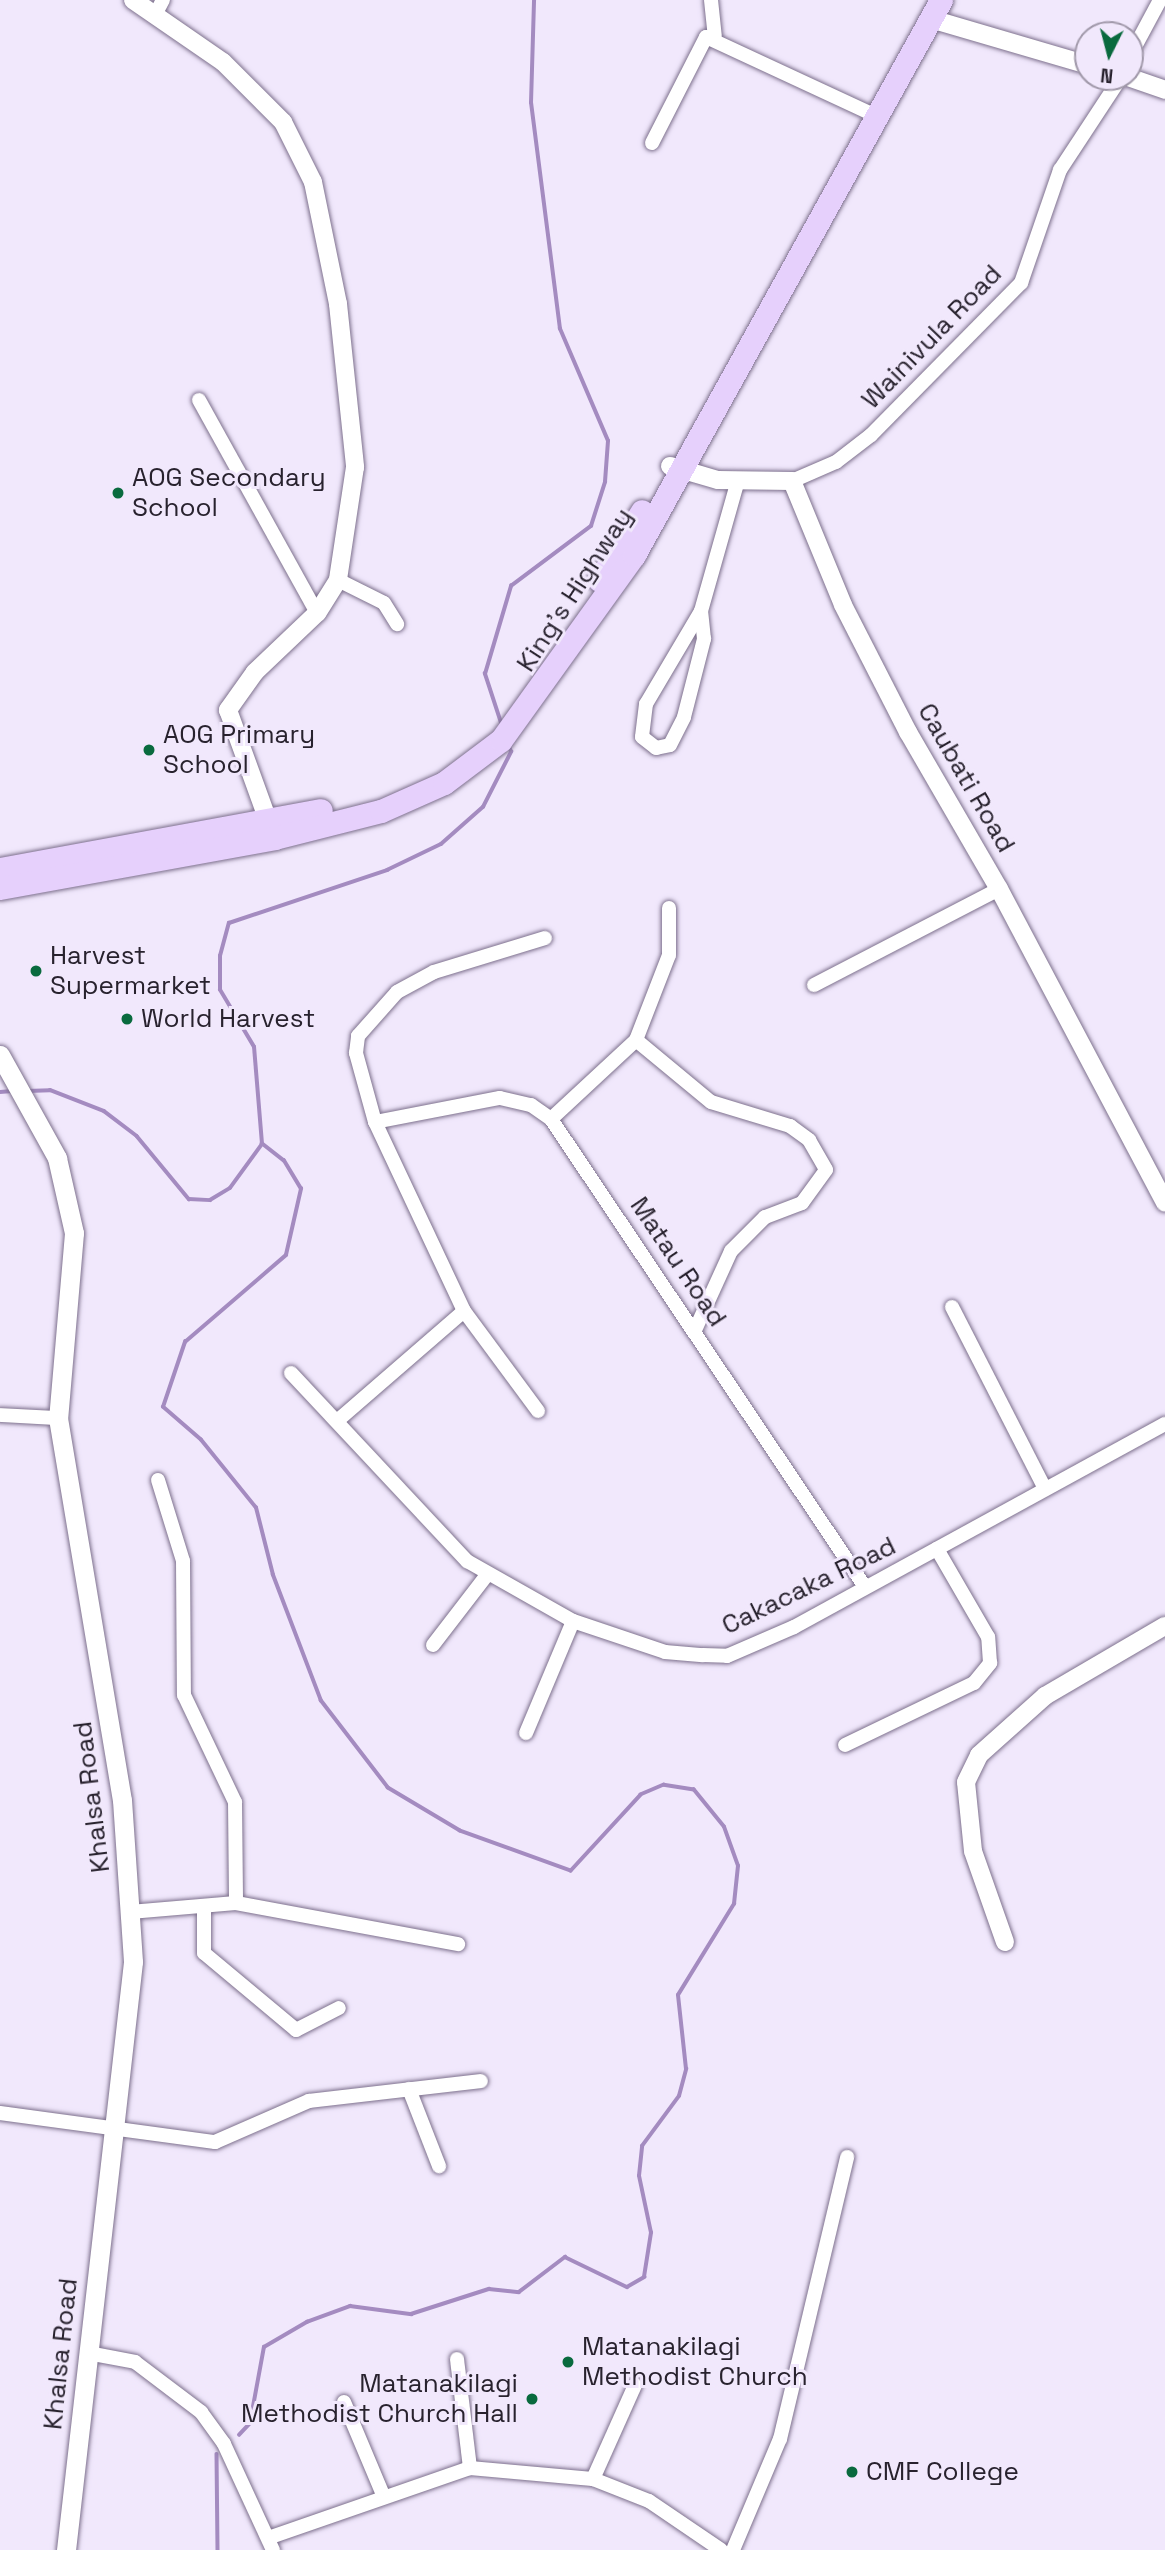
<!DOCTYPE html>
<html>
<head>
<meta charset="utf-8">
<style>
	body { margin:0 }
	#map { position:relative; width:1165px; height:2550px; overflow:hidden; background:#f1e8fc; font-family:"Space Grotesk",sans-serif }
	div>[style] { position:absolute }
	.stream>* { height:3.5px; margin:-1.75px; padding:0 1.75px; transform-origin:1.75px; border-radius:1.75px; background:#a48bc0 }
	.roads { filter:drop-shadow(0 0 2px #7d708d) drop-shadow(0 0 2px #7d708d) }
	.minor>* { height:14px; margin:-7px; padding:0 7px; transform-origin:7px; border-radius:7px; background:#fff }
	.tertiary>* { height:18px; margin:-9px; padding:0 9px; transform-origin:9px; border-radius:9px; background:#fff }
	.secondary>* { height:19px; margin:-9.5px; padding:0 9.5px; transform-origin:9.5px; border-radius:9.5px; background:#fff }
	.trunk>* { height:23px; margin:-11.5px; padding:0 11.5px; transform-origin:11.5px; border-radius:11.5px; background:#e6d0fc }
	.dots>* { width:19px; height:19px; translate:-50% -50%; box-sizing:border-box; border:4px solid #f1e8fc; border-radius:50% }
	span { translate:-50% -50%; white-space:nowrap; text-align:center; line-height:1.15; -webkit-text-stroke:6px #f1e8fc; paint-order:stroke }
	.street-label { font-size:26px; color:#28222e }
	.poi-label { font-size:26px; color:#28222e }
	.left { translate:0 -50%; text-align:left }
	.right { translate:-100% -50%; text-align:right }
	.north { position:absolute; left:1074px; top:21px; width:70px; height:70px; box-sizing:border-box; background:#f1e8fc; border:2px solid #a199aa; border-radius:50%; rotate:186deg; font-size:19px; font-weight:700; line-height:28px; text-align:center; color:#28222e }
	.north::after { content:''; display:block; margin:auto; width:24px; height:32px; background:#096a3e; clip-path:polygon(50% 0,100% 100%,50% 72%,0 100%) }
</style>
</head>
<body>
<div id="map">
	<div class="stream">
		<i style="left:501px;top:723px;width:52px;rotate:-108.1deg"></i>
		<i style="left:485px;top:674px;width:92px;rotate:-73.5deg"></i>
		<i style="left:511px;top:586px;width:100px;rotate:-36.9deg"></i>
		<i style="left:591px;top:526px;width:46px;rotate:-72.3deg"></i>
		<i style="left:605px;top:482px;width:41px;rotate:-85.8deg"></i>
		<i style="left:608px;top:441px;width:122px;rotate:-113.2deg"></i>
		<i style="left:560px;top:329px;width:228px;rotate:-97.3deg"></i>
		<i style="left:531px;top:103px;width:103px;rotate:-88.3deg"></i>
		<i style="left:27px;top:1091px;width:23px;rotate:-2deg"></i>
		<i style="left:50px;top:1090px;width:58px;rotate:21.3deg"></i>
		<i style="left:104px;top:1111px;width:41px;rotate:37.1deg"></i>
		<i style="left:137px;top:1136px;width:82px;rotate:50.5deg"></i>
		<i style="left:189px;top:1199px;width:21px;rotate:3deg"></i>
		<i style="left:210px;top:1200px;width:23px;rotate:-31deg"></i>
		<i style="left:230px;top:1188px;width:54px;rotate:-54deg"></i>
		<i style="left:0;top:1092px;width:12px;rotate:-5deg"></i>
		<i style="left:239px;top:2435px;width:16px;rotate:-47deg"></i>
		<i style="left:250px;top:2423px;width:77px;rotate:-79.6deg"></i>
		<i style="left:264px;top:2347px;width:50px;rotate:-30.2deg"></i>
		<i style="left:307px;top:2322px;width:46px;rotate:-20.4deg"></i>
		<i style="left:350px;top:2306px;width:62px;rotate:7.5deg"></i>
		<i style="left:411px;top:2314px;width:82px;rotate:-17.8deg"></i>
		<i style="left:489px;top:2289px;width:30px;rotate:6deg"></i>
		<i style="left:519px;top:2292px;width:58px;rotate:-37.3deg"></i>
		<i style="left:565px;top:2257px;width:69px;rotate:25.8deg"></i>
		<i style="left:627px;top:2287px;width:20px;rotate:-30deg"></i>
		<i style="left:644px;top:2277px;width:45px;rotate:-81deg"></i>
		<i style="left:651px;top:2233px;width:58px;rotate:-101.9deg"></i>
		<i style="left:639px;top:2176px;width:30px;rotate:-84deg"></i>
		<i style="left:642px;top:2146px;width:62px;rotate:-53.5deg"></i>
		<i style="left:679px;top:2096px;width:28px;rotate:-75deg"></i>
		<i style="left:686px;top:2069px;width:74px;rotate:-96.2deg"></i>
		<i style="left:678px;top:1995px;width:107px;rotate:-58.4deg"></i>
		<i style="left:734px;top:1904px;width:38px;rotate:-84deg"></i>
		<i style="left:738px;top:1866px;width:41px;rotate:-109.7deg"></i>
		<i style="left:724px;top:1827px;width:48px;rotate:-129deg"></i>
		<i style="left:694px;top:1790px;width:30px;rotate:-171deg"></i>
		<i style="left:664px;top:1785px;width:25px;rotate:157deg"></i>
		<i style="left:641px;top:1795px;width:103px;rotate:132.6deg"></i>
		<i style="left:571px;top:1871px;width:118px;rotate:-160.2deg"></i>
		<i style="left:460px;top:1831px;width:84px;rotate:-149.2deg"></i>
		<i style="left:388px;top:1788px;width:110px;rotate:-127.6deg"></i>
		<i style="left:321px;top:1701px;width:135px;rotate:-110.9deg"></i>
		<i style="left:273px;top:1575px;width:69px;rotate:-104.2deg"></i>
		<i style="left:256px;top:1508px;width:87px;rotate:-129deg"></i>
		<i style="left:201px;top:1440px;width:50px;rotate:-139deg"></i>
		<i style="left:163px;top:1407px;width:69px;rotate:-71.3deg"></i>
		<i style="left:185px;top:1342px;width:133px;rotate:-40.7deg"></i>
		<i style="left:286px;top:1255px;width:68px;rotate:-77.2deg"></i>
		<i style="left:301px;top:1189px;width:33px;rotate:-121deg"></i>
		<i style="left:284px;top:1161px;width:28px;rotate:-142deg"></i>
		<i style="left:262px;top:1144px;width:97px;rotate:-94.7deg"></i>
		<i style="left:254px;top:1047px;width:66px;rotate:-120.8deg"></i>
		<i style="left:220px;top:990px;width:34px;rotate:-90deg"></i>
		<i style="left:220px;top:956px;width:34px;rotate:-75deg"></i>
		<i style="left:229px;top:923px;width:167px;rotate:-18.5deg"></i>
		<i style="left:387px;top:870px;width:60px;rotate:-25.7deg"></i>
		<i style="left:441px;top:844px;width:56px;rotate:-41.4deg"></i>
		<i style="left:483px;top:807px;width:62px;rotate:-63deg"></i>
		<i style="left:511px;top:752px;width:9px;rotate:-111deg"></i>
		<i style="left:217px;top:2454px;width:96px;rotate:89.4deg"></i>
	</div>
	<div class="roads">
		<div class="minor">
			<i style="left:711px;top:0;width:36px;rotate:84deg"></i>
			<i style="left:156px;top:13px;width:15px;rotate:-62deg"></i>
			<i style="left:1130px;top:56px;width:64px;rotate:-61.8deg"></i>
			<i style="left:652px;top:143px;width:119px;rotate:-63deg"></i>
			<i style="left:706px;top:37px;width:190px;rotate:24.9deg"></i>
			<i style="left:199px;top:400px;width:244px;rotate:61deg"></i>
			<i style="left:792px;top:481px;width:48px;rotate:-23.4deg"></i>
			<i style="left:836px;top:462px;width:44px;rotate:-37.6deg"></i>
			<i style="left:871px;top:435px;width:214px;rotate:-45.4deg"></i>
			<i style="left:1021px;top:283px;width:120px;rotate:-71deg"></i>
			<i style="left:1060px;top:170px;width:111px;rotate:-56.7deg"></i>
			<i style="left:338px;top:580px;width:51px;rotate:26.6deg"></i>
			<i style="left:384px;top:603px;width:25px;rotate:58deg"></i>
			<i style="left:701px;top:611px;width:108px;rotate:120.6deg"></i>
			<i style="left:646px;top:704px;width:33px;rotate:97deg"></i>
			<i style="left:642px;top:737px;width:18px;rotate:38deg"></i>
			<i style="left:656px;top:748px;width:14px;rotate:-12deg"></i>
			<i style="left:670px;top:745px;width:31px;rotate:-63deg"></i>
			<i style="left:684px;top:717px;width:81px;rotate:-75.6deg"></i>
			<i style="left:704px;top:639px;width:28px;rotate:-96deg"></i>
			<i style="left:701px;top:611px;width:136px;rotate:-74.2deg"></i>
			<i style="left:814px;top:985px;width:208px;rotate:-27.4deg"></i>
			<i style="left:636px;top:1040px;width:97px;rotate:39.6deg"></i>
			<i style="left:711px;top:1102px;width:83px;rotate:16.9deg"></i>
			<i style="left:790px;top:1126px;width:24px;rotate:36deg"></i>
			<i style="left:809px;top:1140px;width:34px;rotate:60deg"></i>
			<i style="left:826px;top:1170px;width:41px;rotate:126deg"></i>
			<i style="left:802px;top:1203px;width:40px;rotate:159deg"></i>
			<i style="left:765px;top:1217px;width:48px;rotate:135deg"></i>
			<i style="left:731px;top:1251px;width:87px;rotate:114.5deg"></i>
			<i style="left:551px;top:1119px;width:116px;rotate:-42.9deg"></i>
			<i style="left:636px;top:1040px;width:91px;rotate:-68.8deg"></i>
			<i style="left:669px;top:955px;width:47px;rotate:-90deg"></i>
			<i style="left:375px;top:1122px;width:127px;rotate:-10.9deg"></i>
			<i style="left:500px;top:1098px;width:32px;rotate:13deg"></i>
			<i style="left:531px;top:1105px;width:24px;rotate:35deg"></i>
			<i style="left:551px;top:1119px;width:564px;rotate:56.14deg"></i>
			<i style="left:952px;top:1307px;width:204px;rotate:62.9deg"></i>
			<i style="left:291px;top:1373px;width:258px;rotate:46.9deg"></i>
			<i style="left:467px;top:1561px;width:122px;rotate:29.5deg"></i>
			<i style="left:573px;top:1621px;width:97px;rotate:18.6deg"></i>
			<i style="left:665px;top:1652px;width:38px;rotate:5deg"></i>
			<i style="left:703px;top:1655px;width:24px;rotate:2deg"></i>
			<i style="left:727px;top:1656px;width:73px;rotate:-23.4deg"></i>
			<i style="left:794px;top:1627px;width:423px;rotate:-28.7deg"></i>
			<i style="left:538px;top:1411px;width:124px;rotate:-126.5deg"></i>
			<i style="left:464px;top:1311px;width:209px;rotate:-115.2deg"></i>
			<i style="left:375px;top:1122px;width:72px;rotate:-105.4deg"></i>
			<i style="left:356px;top:1053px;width:17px;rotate:-83deg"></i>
			<i style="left:358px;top:1036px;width:59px;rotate:-48.4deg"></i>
			<i style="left:397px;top:992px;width:42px;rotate:-28.4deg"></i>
			<i style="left:434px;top:972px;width:116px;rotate:-17deg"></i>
			<i style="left:0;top:1415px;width:58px;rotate:3deg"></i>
			<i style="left:337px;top:1421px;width:168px;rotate:-40.9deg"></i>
			<i style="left:158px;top:1480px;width:85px;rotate:72.8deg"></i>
			<i style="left:183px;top:1561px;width:134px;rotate:89.6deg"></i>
			<i style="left:184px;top:1695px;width:119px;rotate:64.5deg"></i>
			<i style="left:235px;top:1802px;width:101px;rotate:89.4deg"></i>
			<i style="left:433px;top:1645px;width:88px;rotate:-52.4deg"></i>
			<i style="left:526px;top:1733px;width:121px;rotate:-67.2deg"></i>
			<i style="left:845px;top:1745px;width:143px;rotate:-25.7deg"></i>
			<i style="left:974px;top:1683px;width:26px;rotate:-51deg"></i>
			<i style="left:990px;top:1663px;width:26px;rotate:-94deg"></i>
			<i style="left:988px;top:1637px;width:102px;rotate:-120.1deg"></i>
			<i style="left:204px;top:1906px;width:47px;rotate:90deg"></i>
			<i style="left:204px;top:1953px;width:120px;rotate:39.9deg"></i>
			<i style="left:296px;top:2030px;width:48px;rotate:-27.1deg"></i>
			<i style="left:130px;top:1912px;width:106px;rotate:-4.9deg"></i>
			<i style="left:236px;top:1903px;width:226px;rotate:10.5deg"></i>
			<i style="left:409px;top:2089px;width:83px;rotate:68.7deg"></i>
			<i style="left:0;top:2113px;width:217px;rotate:7.7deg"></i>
			<i style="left:215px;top:2142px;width:103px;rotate:-23.6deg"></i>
			<i style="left:309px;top:2101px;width:173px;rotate:-6.6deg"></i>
			<i style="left:88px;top:2353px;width:48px;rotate:10.8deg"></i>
			<i style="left:135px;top:2362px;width:83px;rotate:37.1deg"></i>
			<i style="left:201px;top:2412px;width:39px;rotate:54deg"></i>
			<i style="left:224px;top:2444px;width:117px;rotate:65.2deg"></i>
			<i style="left:457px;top:2359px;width:110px;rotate:83.2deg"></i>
			<i style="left:344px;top:2402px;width:101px;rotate:67.2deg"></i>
			<i style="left:593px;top:2479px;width:103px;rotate:-65.9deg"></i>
			<i style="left:268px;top:2538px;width:214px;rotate:-19.1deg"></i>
			<i style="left:470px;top:2468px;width:123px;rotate:5.1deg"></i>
			<i style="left:593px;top:2479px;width:60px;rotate:21.4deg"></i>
			<i style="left:649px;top:2501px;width:87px;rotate:34.2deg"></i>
			<i style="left:733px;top:2550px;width:121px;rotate:-67.1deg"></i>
			<i style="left:780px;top:2439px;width:290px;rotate:-76.6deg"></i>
		</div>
		<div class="tertiary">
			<i style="left:133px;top:0;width:109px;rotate:34.6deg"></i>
			<i style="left:223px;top:62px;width:85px;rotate:45deg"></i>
			<i style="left:283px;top:122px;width:67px;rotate:63.4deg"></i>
			<i style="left:313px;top:182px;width:125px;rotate:78.4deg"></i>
			<i style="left:338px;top:304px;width:164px;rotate:84deg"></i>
			<i style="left:355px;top:467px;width:114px;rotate:98.6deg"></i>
			<i style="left:338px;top:580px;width:39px;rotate:122deg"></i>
			<i style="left:317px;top:613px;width:86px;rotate:136.4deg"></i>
			<i style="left:255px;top:672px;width:47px;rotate:125.4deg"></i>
			<i style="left:228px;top:710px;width:127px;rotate:70.1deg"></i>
			<i style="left:931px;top:19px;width:164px;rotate:16.3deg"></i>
			<i style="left:1128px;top:77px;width:39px;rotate:19deg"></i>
			<i style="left:670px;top:466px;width:50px;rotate:16.3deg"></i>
			<i style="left:718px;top:480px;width:74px;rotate:0.8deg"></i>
			<i style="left:792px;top:481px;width:134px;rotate:67.6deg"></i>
			<i style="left:843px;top:605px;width:143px;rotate:62.9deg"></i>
			<i style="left:908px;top:732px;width:181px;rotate:59.9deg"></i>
			<i style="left:999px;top:889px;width:355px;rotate:62.1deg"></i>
			<i style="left:1005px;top:1942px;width:96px;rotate:-109.4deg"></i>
			<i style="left:973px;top:1851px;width:69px;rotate:-95.8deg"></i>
			<i style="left:966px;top:1782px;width:30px;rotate:-64deg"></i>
			<i style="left:979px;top:1755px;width:89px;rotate:-41.8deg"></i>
			<i style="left:1045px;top:1696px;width:139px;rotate:-30.3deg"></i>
		</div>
		<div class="secondary">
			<i style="left:0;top:1055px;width:118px;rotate:61deg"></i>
			<i style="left:57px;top:1158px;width:77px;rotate:77.2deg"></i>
			<i style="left:74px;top:1233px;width:186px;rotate:94.9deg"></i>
			<i style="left:58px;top:1418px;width:387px;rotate:80.5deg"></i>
			<i style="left:122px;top:1800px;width:162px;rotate:86.1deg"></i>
			<i style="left:133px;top:1962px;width:592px;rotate:96.5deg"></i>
		</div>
		<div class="trunk">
			<i style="left:599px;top:580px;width:81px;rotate:-58.1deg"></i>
			<i style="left:0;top:869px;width:326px;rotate:-10.4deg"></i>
			<i style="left:0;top:888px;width:279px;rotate:-10.3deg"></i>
			<i style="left:274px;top:838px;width:110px;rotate:-14.2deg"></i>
			<i style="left:381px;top:811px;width:69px;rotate:-24deg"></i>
			<i style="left:444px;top:783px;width:71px;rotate:-37deg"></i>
			<i style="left:501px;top:740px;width:228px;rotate:-54.3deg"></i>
			<i style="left:634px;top:555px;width:634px;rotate:-61.05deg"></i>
		</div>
	</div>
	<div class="dots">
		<i style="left:118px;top:493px;background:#096a3e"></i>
		<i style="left:149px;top:750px;background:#096a3e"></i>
		<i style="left:36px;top:971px;background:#096a3e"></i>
		<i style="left:127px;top:1019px;background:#096a3e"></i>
		<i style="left:568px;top:2362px;background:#096a3e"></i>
		<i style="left:532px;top:2399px;background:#096a3e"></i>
		<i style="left:852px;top:2472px;background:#096a3e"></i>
	</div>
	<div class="street-label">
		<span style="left:932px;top:337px;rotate:-46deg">Wainivula Road</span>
		<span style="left:575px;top:590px;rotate:-57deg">King's Highway</span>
		<span style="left:966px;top:778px;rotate:60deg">Caubati Road</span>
		<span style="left:678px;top:1262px;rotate:56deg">Matau Road</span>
		<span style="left:809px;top:1586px;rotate:-26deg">Cakacaka Road</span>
		<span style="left:92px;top:1797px;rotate:-97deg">Khalsa Road</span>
		<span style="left:61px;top:2354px;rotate:-84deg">Khalsa Road</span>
	</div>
	<div class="poi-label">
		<span class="left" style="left:132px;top:493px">AOG Secondary<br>School</span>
		<span class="left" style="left:163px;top:750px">AOG Primary<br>School</span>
		<span class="left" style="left:50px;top:971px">Harvest<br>Supermarket</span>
		<span class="left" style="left:141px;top:1019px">World Harvest</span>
		<span class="left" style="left:582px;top:2362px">Matanakilagi<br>Methodist Church</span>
		<span class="right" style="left:518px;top:2399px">Matanakilagi<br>Methodist Church Hall</span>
		<span class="left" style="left:866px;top:2472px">CMF College</span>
	</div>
	<div class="north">N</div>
</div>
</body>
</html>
